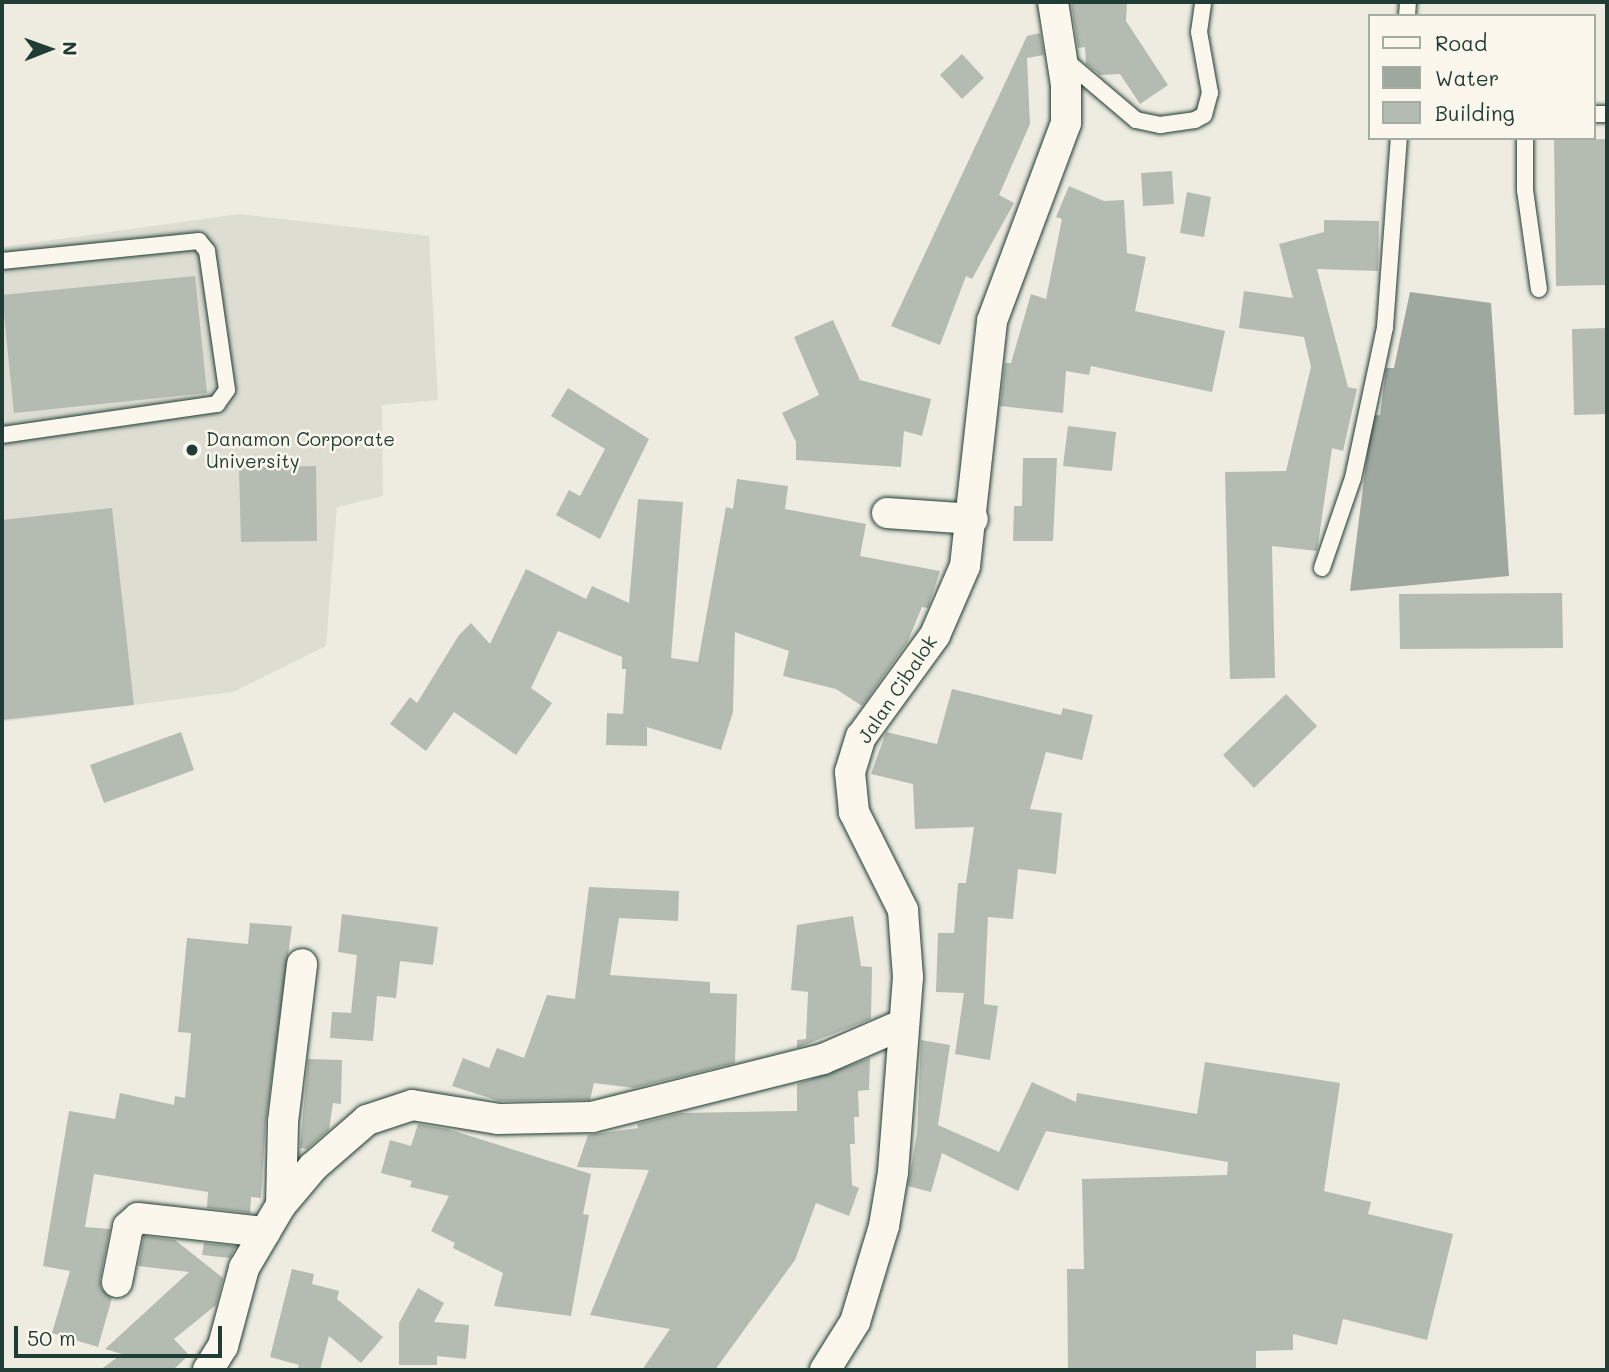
<!DOCTYPE html>
<html>
<head>
<meta charset="utf-8">
<style>
	body { margin:0 }
	#map { position:relative; width:1609px; height:1372px; overflow:hidden; background:#eeece1; font-family:Mali,sans-serif }
	div>[style] { position:absolute }
	.built>* { inset:0; background:#ddddd2 }
	.water>* { inset:0; background:#9fa89f }
	.building>* { inset:0; background:#b4bbb0 }
	.roads { filter:drop-shadow(0 0 2px #1f3d34) drop-shadow(0 0 2px #1f3d34) }
	.service>* { height:16px; margin:-8px; padding:0 8px; transform-origin:8px; border-radius:8px; background:#fbf7ec }
	.minor>* { height:30px; margin:-15px; padding:0 15px; transform-origin:15px; border-radius:15px; background:#fbf7ec }
	.dots>* { width:19px; height:19px; translate:-50% -50%; box-sizing:border-box; border:4px solid #fbf7ec; border-radius:50% }
	span { translate:-50% -50%; white-space:nowrap; text-align:center; line-height:1.15; -webkit-text-stroke:5px #fbf7ec; paint-order:stroke }
	.poi-label { font-size:19px; color:#1f3d34 }
	.left { translate:0 -50%; text-align:left }
	.street-label { font-size:19px; color:#1f3d34 }
	.frame { position:absolute; inset:0; border:4px solid #1f3d34; pointer-events:none }
	.legend { position:absolute; left:1368px; top:14px; width:228px; height:126px; box-sizing:border-box; background:#fbf7ec; border:2px solid #a3ada2; margin:0; padding:9px 12px; list-style:none; font-size:21px; color:#1f3d34 }
	.legend li { display:flex; align-items:center; gap:14px; height:35px }
	.legend b { width:35px; border:2px solid #a3ada2 }
	.north { position:absolute; left:14px; top:14px; width:70px; height:70px; -webkit-text-stroke:5px #fbf7ec; paint-order:stroke; rotate:89deg; font-size:19px; font-weight:700; line-height:28px; text-align:center; color:#1f3d34 }
	.north::after { content:''; display:block; margin:auto; width:24px; height:32px; background:#1f3d34; clip-path:polygon(50% 0,100% 100%,50% 72%,0 100%) }
	.scale { position:absolute; left:14px; top:1326px; width:208px; height:32px; box-sizing:border-box; border:4px solid #1f3d34; border-top:0; padding-left:9px; font-size:21px; line-height:24px; white-space:nowrap; color:#1f3d34; -webkit-text-stroke:5px #fbf7ec; paint-order:stroke }
</style>
</head>
<body>
<div id="map">
	<div class="built">
		<i style="clip-path:polygon(239px 214px,429px 236px,438px 400px,382px 405px,383px 496px,337px 507px,326px 646px,233px 692px,2px 722px,2px 247px)"></i>
	</div>
	<div class="water">
		<i style="clip-path:polygon(1410px 292px,1491px 303px,1509px 576px,1350px 591px,1372px 416px,1380px 415px,1386px 368px,1394px 368px)"></i>
	</div>
	<div class="building">
		<i style="clip-path:polygon(1071px 2px,1127px 2px,1126px 21px,1168px 85px,1140px 104px,1120px 74px,1100px 75px,1086px 64px,1085px 47px,1078px 48px)"></i>
		<i style="clip-path:polygon(1040px 33px,1044px 55px,1027px 58px,1030px 124px,999px 195px,1014px 203px,972px 279px,966px 276px,940px 345px,891px 326px,1027px 36px)"></i>
		<i style="clip-path:polygon(962px 54px,984px 78px,962px 99px,940px 75px)"></i>
		<i style="clip-path:polygon(1607px 139px,1607px 285px,1556px 286px,1554px 140px)"></i>
		<i style="clip-path:polygon(1172px 171px,1174px 204px,1143px 206px,1141px 173px)"></i>
		<i style="clip-path:polygon(1069px 186px,1104px 201px,1124px 200px,1127px 253px,1146px 257px,1135px 311px,1225px 331px,1212px 392px,1091px 366px,1089px 375px,1066px 371px,1063px 413px,1000px 406px,1005px 363px,1011px 363px,1031px 294px,1046px 299px,1062px 219px,1056px 217px)"></i>
		<i style="clip-path:polygon(1187px 192px,1211px 197px,1204px 237px,1180px 233px)"></i>
		<i style="clip-path:polygon(1324px 220px,1379px 221px,1378px 271px,1317px 269px,1348px 387px,1357px 389px,1343px 451px,1332px 448px,1317px 551px,1272px 546px,1275px 678px,1230px 679px,1225px 472px,1286px 471px,1311px 367px,1304px 337px,1239px 328px,1244px 291px,1293px 298px,1279px 244px,1324px 232px)"></i>
		<i style="clip-path:polygon(195px 276px,207px 393px,14px 413px,2px 295px)"></i>
		<i style="clip-path:polygon(833px 320px,860px 380px,931px 399px,922px 436px,904px 431px,901px 467px,796px 460px,796px 442px,782px 413px,819px 395px,794px 337px)"></i>
		<i style="clip-path:polygon(1607px 328px,1607px 414px,1574px 415px,1572px 329px)"></i>
		<i style="clip-path:polygon(568px 388px,649px 439px,600px 539px,556px 515px,569px 490px,580px 496px,605px 449px,551px 416px)"></i>
		<i style="clip-path:polygon(1068px 426px,1116px 432px,1112px 471px,1063px 466px)"></i>
		<i style="clip-path:polygon(1023px 458px,1057px 458px,1053px 541px,1013px 541px,1014px 506px,1022px 506px)"></i>
		<i style="clip-path:polygon(316px 466px,317px 541px,241px 542px,239px 468px)"></i>
		<i style="clip-path:polygon(737px 479px,788px 486px,785px 509px,866px 524px,860px 556px,940px 571px,928px 608px,922px 607px,907px 643px,862px 706px,836px 689px,783px 676px,789px 651px,735px 632px,733px 712px,721px 750px,647px 727px,647px 746px,606px 745px,607px 713px,623px 714px,626px 669px,622px 669px,622px 657px,558px 631px,531px 688px,552px 703px,516px 755px,454px 712px,426px 751px,390px 724px,410px 697px,417px 703px,459px 635px,471px 623px,490px 644px,526px 569px,586px 599px,592px 586px,629px 603px,638px 499px,683px 502px,671px 658px,698px 662px,726px 507px,733px 509px)"></i>
		<i style="clip-path:polygon(112px 508px,134px 705px,2px 720px,2px 520px)"></i>
		<i style="clip-path:polygon(1562px 593px,1563px 648px,1400px 649px,1399px 594px)"></i>
		<i style="clip-path:polygon(952px 689px,1061px 715px,1063px 708px,1093px 715px,1082px 760px,1046px 752px,1030px 809px,1062px 813px,1056px 874px,1018px 869px,1013px 919px,988px 917px,984px 1004px,998px 1006px,990px 1060px,955px 1054px,964px 993px,936px 992px,938px 933px,954px 933px,958px 883px,966px 883px,974px 827px,915px 829px,913px 784px,871px 774px,886px 732px,937px 744px)"></i>
		<i style="clip-path:polygon(1286px 694px,1317px 726px,1254px 788px,1223px 755px)"></i>
		<i style="clip-path:polygon(181px 732px,194px 770px,104px 803px,90px 765px)"></i>
		<i style="clip-path:polygon(589px 887px,679px 891px,678px 921px,619px 918px,610px 975px,710px 982px,710px 993px,737px 994px,735px 1063px,634px 1088px,594px 1083px,590px 1100px,499px 1101px,452px 1086px,463px 1058px,489px 1068px,497px 1048px,524px 1058px,547px 995px,575px 999px)"></i>
		<i style="clip-path:polygon(342px 914px,438px 927px,433px 965px,400px 961px,396px 998px,377px 996px,373px 1041px,330px 1038px,332px 1012px,351px 1013px,357px 955px,338px 952px)"></i>
		<i style="clip-path:polygon(853px 916px,861px 966px,872px 967px,871px 1019px,797px 1048px,797px 1040px,806px 1039px,808px 992px,791px 990px,797px 925px)"></i>
		<i style="clip-path:polygon(250px 923px,292px 926px,266px 1120px,261px 1198px,251px 1197px,250px 1213px,207px 1208px,208px 1192px,94px 1174px,85px 1227px,110px 1229px,100px 1279px,101px 1288px,112px 1298px,98px 1347px,52px 1333px,70px 1271px,43px 1266px,69px 1111px,115px 1119px,120px 1093px,174px 1105px,175px 1096px,185px 1098px,191px 1033px,178px 1032px,187px 938px,248px 944px)"></i>
		<i style="clip-path:polygon(921px 1040px,950px 1045px,938px 1125px,999px 1152px,1032px 1082px,1076px 1102px,1077px 1093px,1197px 1114px,1205px 1062px,1340px 1083px,1324px 1191px,1371px 1202px,1368px 1214px,1453px 1234px,1427px 1340px,1343px 1319px,1337px 1345px,1293px 1334px,1293px 1350px,1256px 1351px,1256px 1370px,1068px 1370px,1067px 1269px,1084px 1269px,1082px 1179px,1227px 1175px,1228px 1162px,1046px 1131px,1018px 1191px,942px 1153px,931px 1192px,908px 1186px,917px 1133px)"></i>
		<i style="clip-path:polygon(870px 1058px,869px 1090px,858px 1091px,859px 1117px,854px 1117px,855px 1144px,850px 1144px,852px 1185px,859px 1188px,849px 1216px,816px 1203px,795px 1260px,715px 1370px,642px 1370px,670px 1329px,590px 1315px,649px 1170px,577px 1167px,588px 1135px,638px 1128px,637px 1124px,680px 1113px,797px 1111px,797px 1084px)"></i>
		<i style="clip-path:polygon(308px 1059px,342px 1060px,341px 1104px,333px 1103px,329px 1130px,307px 1149px,300px 1148px)"></i>
		<i style="clip-path:polygon(418px 1124px,448px 1129px,591px 1174px,583px 1214px,589px 1215px,571px 1316px,494px 1306px,503px 1273px,453px 1248px,455px 1243px,431px 1231px,449px 1196px,410px 1187px,412px 1181px,381px 1173px,390px 1140px,411px 1146px)"></i>
		<i style="clip-path:polygon(144px 1236px,175px 1240px,223px 1278px,216px 1305px,174px 1339px,189px 1355px,173px 1370px,100px 1370px,122px 1354px,105px 1349px,189px 1272px,138px 1266px)"></i>
		<i style="clip-path:polygon(204px 1243px,236px 1246px,230px 1258px,202px 1255px)"></i>
		<i style="clip-path:polygon(292px 1269px,314px 1274px,312px 1284px,339px 1291px,337px 1299px,383px 1337px,361px 1363px,329px 1336px,320px 1370px,297px 1370px,299px 1365px,270px 1357px)"></i>
		<i style="clip-path:polygon(418px 1288px,444px 1303px,434px 1322px,469px 1325px,466px 1359px,437px 1356px,437px 1365px,399px 1365px,399px 1323px)"></i>
	</div>
	<div class="roads">
		<div class="service">
			<i style="left:1407px;top:16px;width:14px;rotate:-86deg"></i>
			<i style="left:1063px;top:58px;width:96px;rotate:40.3deg"></i>
			<i style="left:1136px;top:120px;width:25px;rotate:12deg"></i>
			<i style="left:1160px;top:125px;width:35px;rotate:-8deg"></i>
			<i style="left:1195px;top:120px;width:10px;rotate:-29deg"></i>
			<i style="left:1204px;top:115px;width:23px;rotate:-75deg"></i>
			<i style="left:1210px;top:93px;width:62px;rotate:-100.2deg"></i>
			<i style="left:1199px;top:32px;width:30px;rotate:-82deg"></i>
			<i style="left:1593px;top:114px;width:14px"></i>
			<i style="left:1525px;top:138px;width:52px;rotate:90deg"></i>
			<i style="left:1525px;top:190px;width:100px;rotate:82deg"></i>
			<i style="left:2px;top:261px;width:198px;rotate:-5.8deg"></i>
			<i style="left:199px;top:241px;width:13px;rotate:51deg"></i>
			<i style="left:207px;top:251px;width:140px;rotate:81.8deg"></i>
			<i style="left:227px;top:390px;width:17px;rotate:126deg"></i>
			<i style="left:217px;top:404px;width:217px;rotate:171.8deg"></i>
			<i style="left:1322px;top:568px;width:95px;rotate:-71deg"></i>
			<i style="left:1353px;top:478px;width:154px;rotate:-78deg"></i>
			<i style="left:1385px;top:327px;width:190px;rotate:-85.8deg"></i>
		</div>
		<div class="minor">
			<i style="left:887px;top:513px;width:86px;rotate:4deg"></i>
			<i style="left:281px;top:1205px;width:83px;rotate:-88.6deg"></i>
			<i style="left:283px;top:1122px;width:159px;rotate:-83.1deg"></i>
			<i style="left:117px;top:1282px;width:56px;rotate:-78.7deg"></i>
			<i style="left:128px;top:1227px;width:13px;rotate:-42deg"></i>
			<i style="left:138px;top:1218px;width:128px;rotate:6.3deg"></i>
			<i style="left:208px;top:1370px;width:28px;rotate:-58deg"></i>
			<i style="left:223px;top:1346px;width:81px;rotate:-74.9deg"></i>
			<i style="left:244px;top:1268px;width:73px;rotate:-59.6deg"></i>
			<i style="left:281px;top:1205px;width:50px;rotate:-49.9deg"></i>
			<i style="left:313px;top:1167px;width:72px;rotate:-41deg"></i>
			<i style="left:367px;top:1120px;width:47px;rotate:-18.4deg"></i>
			<i style="left:412px;top:1105px;width:87px;rotate:9.2deg"></i>
			<i style="left:498px;top:1119px;width:94px;rotate:-1.2deg"></i>
			<i style="left:592px;top:1117px;width:238px;rotate:-14.1deg"></i>
			<i style="left:823px;top:1059px;width:88px;rotate:-23.4deg"></i>
			<i style="left:825px;top:1370px;width:57px;rotate:-58deg"></i>
			<i style="left:855px;top:1322px;width:100px;rotate:-73.2deg"></i>
			<i style="left:884px;top:1226px;width:55px;rotate:-80.5deg"></i>
			<i style="left:893px;top:1172px;width:196px;rotate:-85.6deg"></i>
			<i style="left:908px;top:977px;width:67px;rotate:-94.3deg"></i>
			<i style="left:903px;top:910px;width:110px;rotate:-116.6deg"></i>
			<i style="left:854px;top:812px;width:40px;rotate:-95.7deg"></i>
			<i style="left:850px;top:772px;width:37px;rotate:-73deg"></i>
			<i style="left:861px;top:737px;width:126px;rotate:-54deg"></i>
			<i style="left:935px;top:635px;width:75px;rotate:-66.5deg"></i>
			<i style="left:965px;top:566px;width:246px;rotate:-83.7deg"></i>
			<i style="left:992px;top:321px;width:211px;rotate:-69.5deg"></i>
			<i style="left:1066px;top:123px;width:38px;rotate:-90deg"></i>
			<i style="left:1066px;top:85px;width:84px;rotate:-98.9deg"></i>
		</div>
	</div>
	<div class="dots">
		<i style="left:192px;top:450px;background:#1f3d34"></i>
	</div>
	<div class="poi-label">
		<span class="left" style="left:206px;top:450px">Danamon Corporate<br>University</span>
	</div>
	<div class="street-label">
		<span style="left:897px;top:689px;rotate:-56deg">Jalan Cibalok</span>
	</div>
	<div class="frame"></div>
	<ul class="legend">
	<li><b style="height:9px;background:#fbf7ec"></b>Road</li>
	<li><b style="height:19px;background:#9fa89f"></b>Water</li>
	<li><b style="height:19px;background:#b4bbb0"></b>Building</li>
	</ul>
	<div class="north">N</div>
	<div class="scale">50 m</div>
</div>
</body>
</html>
